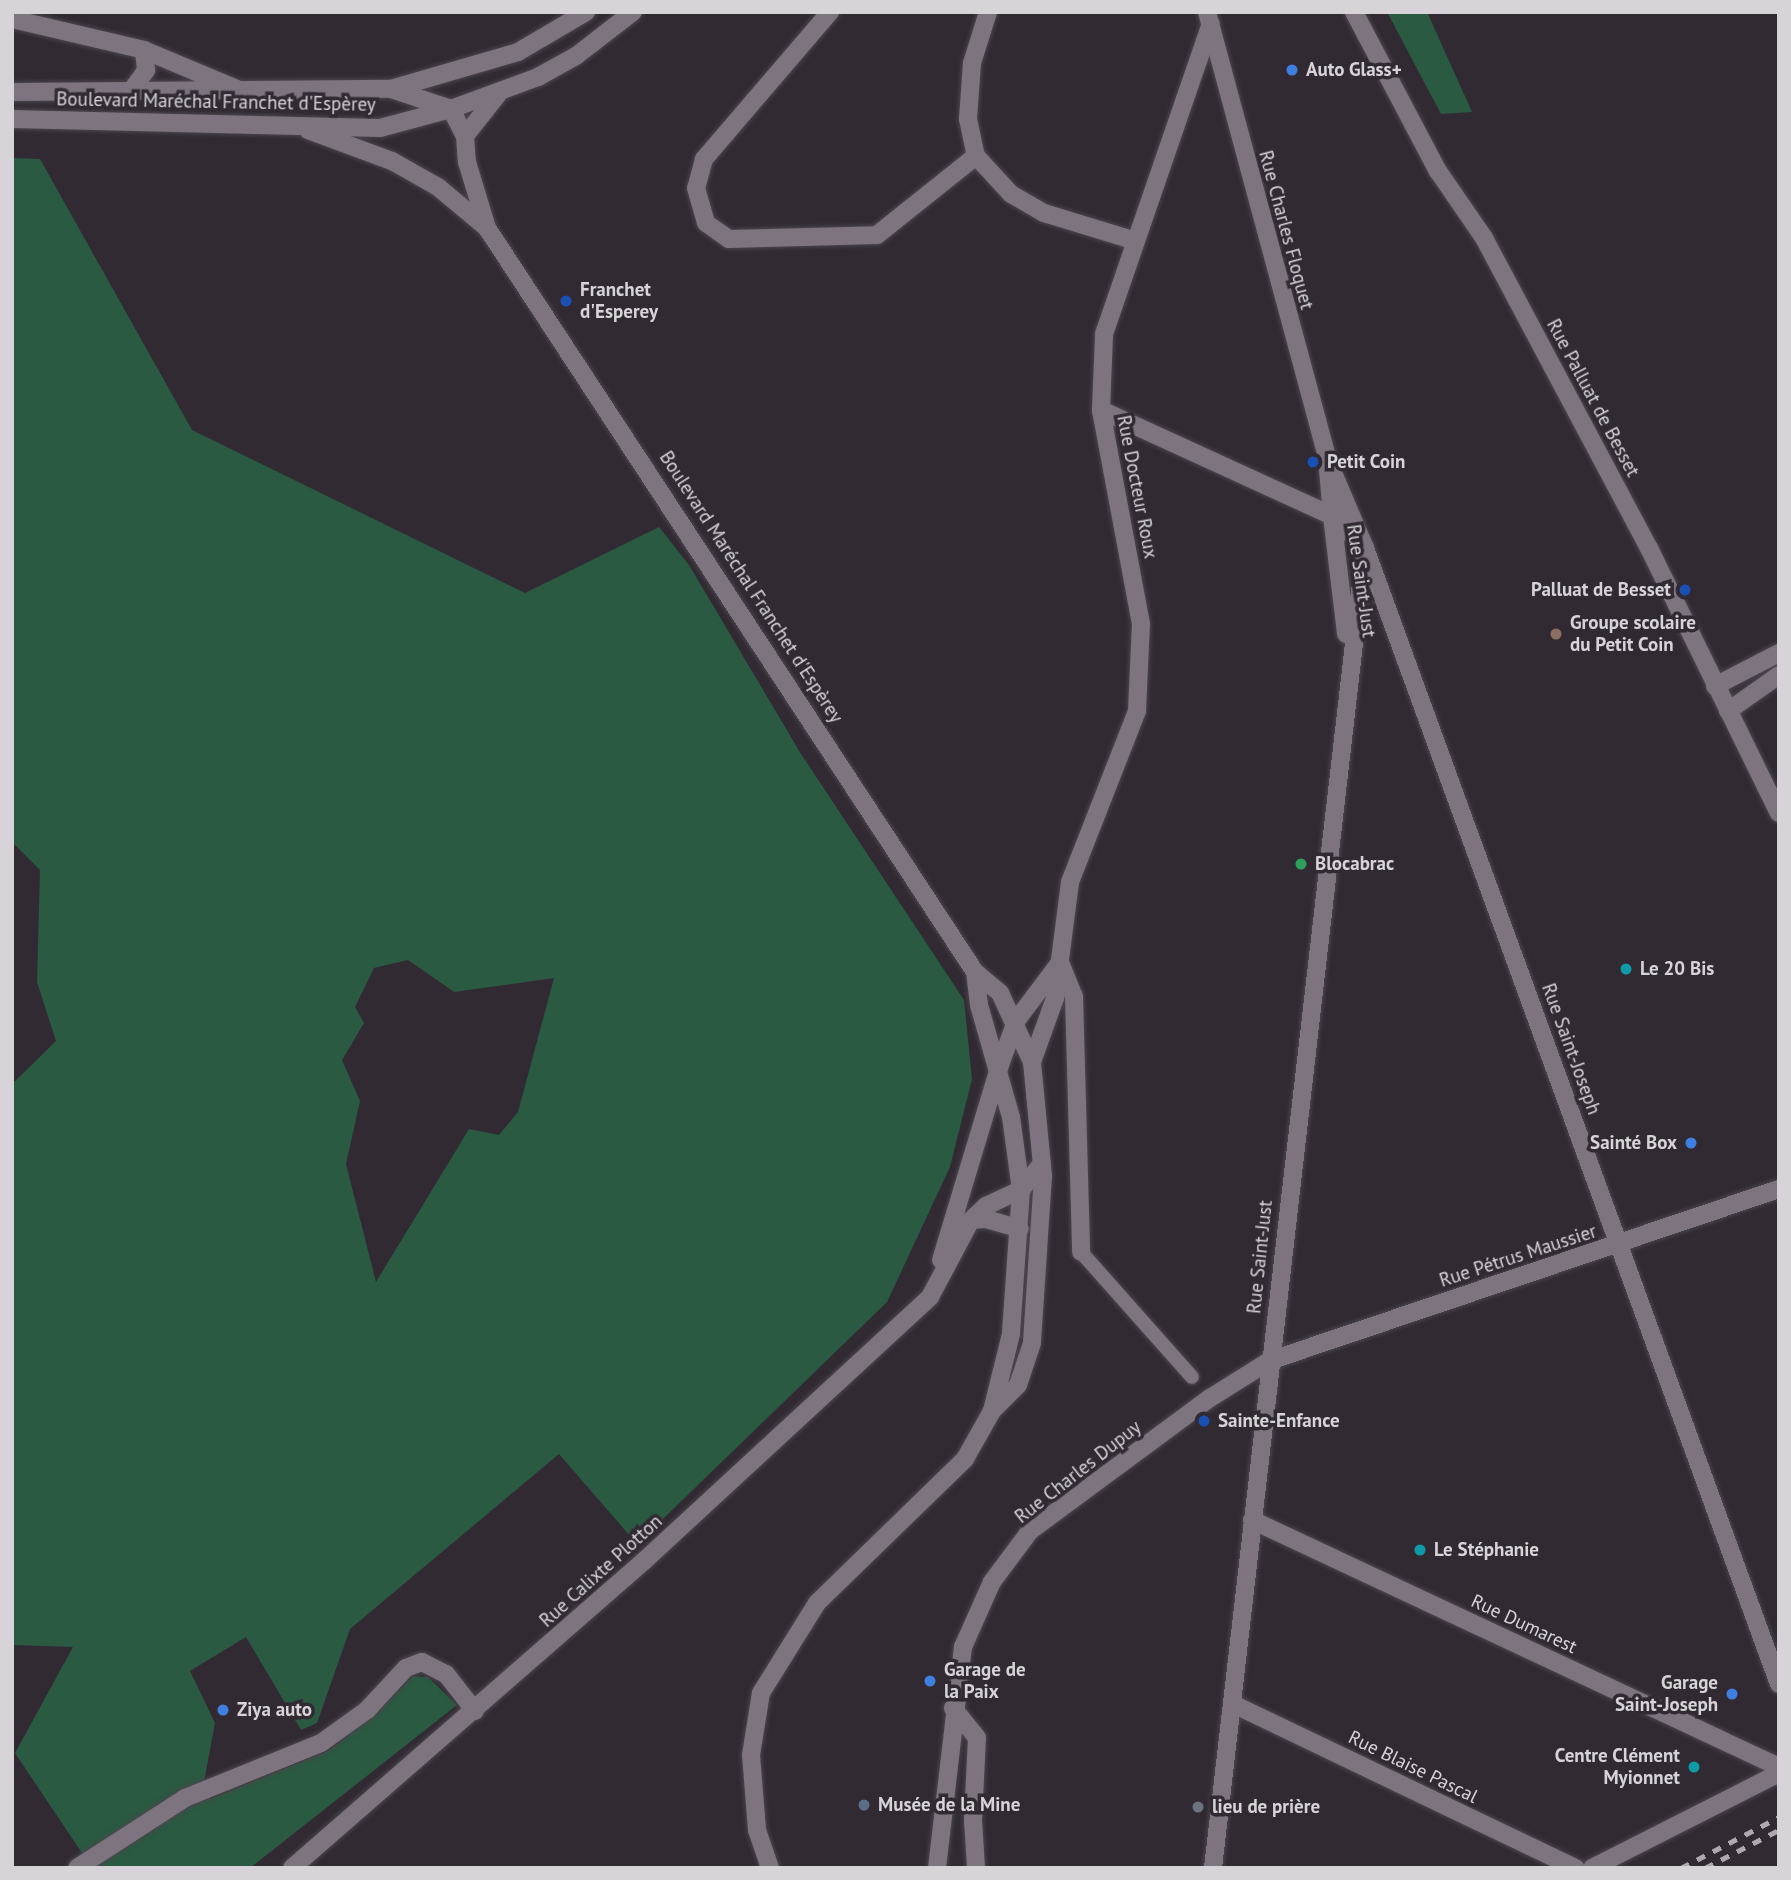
<!DOCTYPE html>
<html>
<head>
<meta charset="utf-8">
<style>
	body { margin:0 }
	#map { position:relative; width:1791px; height:1880px; overflow:hidden; background:#312a33; font-family:"PT Sans",sans-serif }
	div>[style] { position:absolute }
	.green>* { inset:0; background:#2a5a42 }
	.roads { filter:drop-shadow(0 0 2px #4b454c) drop-shadow(0 0 2px #4b454c) }
	.pedestrian>* { height:14px; margin:-7px; padding:0 7px; transform-origin:7px; border-radius:7px; background:#7d747f }
	.minor>* { height:18px; margin:-9px; padding:0 9px; transform-origin:9px; border-radius:9px; background:#7d747f }
	.tertiary>* { height:18px; margin:-9px; padding:0 9px; transform-origin:9px; border-radius:9px; background:#7d747f }
	.secondary>* { height:18px; margin:-9px; padding:0 9px; transform-origin:9px; border-radius:9px; background:#7d747f }
	.rail>* { height:5px; margin-top:-2.5px; transform-origin:0; background:repeating-linear-gradient(90deg,#aea8af 0 9px,transparent 0 18px) }
	.dots>* { width:19px; height:19px; translate:-50% -50%; box-sizing:border-box; border:4px solid #312a33; border-radius:50% }
	span { translate:-50% -50%; white-space:nowrap; text-align:center; line-height:1.15; -webkit-text-stroke:7px #312a33; paint-order:stroke }
	.poi-label { font-size:19px; color:#d8d3d9; font-weight:700 }
	.left { translate:0 -50%; text-align:left }
	.right { translate:-100% -50%; text-align:right }
	.street-label { font-size:19px; color:#d8d3d9 }
	.frame { position:absolute; inset:0; border:14px solid #d8d3d9; pointer-events:none }
</style>
</head>
<body>
<div id="map">
	<div class="green">
		<i style="clip-path:polygon(1387px 12px,1427px 12px,1472px 112px,1441px 114px)"></i>
		<i style="clip-path:polygon(evenodd,12px 158px,40px 159px,192px 430px,525px 593px,659px 527px,689px 565px,801px 754px,964px 1000px,972px 1079px,950px 1167px,887px 1302px,637px 1544px,559px 1454px,350px 1629px,317px 1723px,301px 1730px,246px 1637px,190px 1671px,215px 1723px,204px 1782px,210px 1799px,328px 1751px,376px 1714px,413px 1676px,428px 1677px,457px 1705px,250px 1868px,92px 1868px,15px 1753px,73px 1647px,12px 1645px,12px 1084px,56px 1041px,37px 982px,40px 870px,12px 842px,12px 158px,408px 960px,454px 992px,554px 978px,518px 1112px,499px 1135px,469px 1129px,376px 1282px,346px 1164px,360px 1101px,342px 1060px,364px 1023px,355px 1007px,374px 968px,408px 960px)"></i>
	</div>
	<div class="roads">
		<div class="pedestrian">
			<i style="left:1081px;top:1252px;width:167px;rotate:48.4deg"></i>
		</div>
		<div class="minor">
			<i style="left:830px;top:12px;width:194px;rotate:130.6deg"></i>
			<i style="left:704px;top:159px;width:30px;rotate:105deg"></i>
			<i style="left:696px;top:188px;width:36px;rotate:74deg"></i>
			<i style="left:706px;top:223px;width:28px;rotate:35deg"></i>
			<i style="left:729px;top:239px;width:148px;rotate:-1.5deg"></i>
			<i style="left:877px;top:235px;width:127px;rotate:-38.6deg"></i>
			<i style="left:988px;top:12px;width:53px;rotate:107.4deg"></i>
			<i style="left:972px;top:63px;width:56px;rotate:94.1deg"></i>
			<i style="left:968px;top:119px;width:38px;rotate:78deg"></i>
			<i style="left:976px;top:156px;width:52px;rotate:47.4deg"></i>
			<i style="left:1011px;top:194px;width:38px;rotate:30deg"></i>
			<i style="left:1044px;top:213px;width:96px;rotate:16.9deg"></i>
			<i style="left:12px;top:19px;width:136px;rotate:13.2deg"></i>
			<i style="left:144px;top:50px;width:101px;rotate:22.8deg"></i>
			<i style="left:131px;top:91px;width:26px;rotate:-54deg"></i>
			<i style="left:146px;top:70px;width:20px;rotate:-96deg"></i>
			<i style="left:1101px;top:410px;width:254px;rotate:24.6deg"></i>
			<i style="left:1332px;top:516px;width:119px;rotate:83.2deg"></i>
			<i style="left:1715px;top:686px;width:72px;rotate:-27.3deg"></i>
			<i style="left:1728px;top:711px;width:62px;rotate:-35.2deg"></i>
			<i style="left:1060px;top:962px;width:37px;rotate:68deg"></i>
			<i style="left:1074px;top:996px;width:256px;rotate:88.4deg"></i>
			<i style="left:1032px;top:1062px;width:68px;rotate:-70.2deg"></i>
			<i style="left:1055px;top:998px;width:117px;rotate:-82.6deg"></i>
			<i style="left:1070px;top:882px;width:184px;rotate:-68.6deg"></i>
			<i style="left:1137px;top:711px;width:87px;rotate:-87.4deg"></i>
			<i style="left:1141px;top:624px;width:218px;rotate:-100.6deg"></i>
			<i style="left:1101px;top:410px;width:76px;rotate:-87.7deg"></i>
			<i style="left:1104px;top:334px;width:328px;rotate:-71deg"></i>
			<i style="left:999px;top:1068px;width:50px;rotate:-70.1deg"></i>
			<i style="left:1016px;top:1021px;width:70px;rotate:-53.1deg"></i>
			<i style="left:1252px;top:1520px;width:582px;rotate:25.11deg"></i>
			<i style="left:1233px;top:1704px;width:380px;rotate:25.6deg"></i>
			<i style="left:953px;top:1708px;width:38px;rotate:51deg"></i>
			<i style="left:977px;top:1738px;width:82px;rotate:92.8deg"></i>
			<i style="left:973px;top:1820px;width:48px;rotate:86.4deg"></i>
			<i style="left:77px;top:1868px;width:129px;rotate:-32.9deg"></i>
			<i style="left:185px;top:1798px;width:147px;rotate:-22deg"></i>
			<i style="left:321px;top:1743px;width:57px;rotate:-35.7deg"></i>
			<i style="left:367px;top:1710px;width:57px;rotate:-47.1deg"></i>
			<i style="left:406px;top:1668px;width:17px;rotate:-21deg"></i>
			<i style="left:422px;top:1662px;width:27px;rotate:27deg"></i>
			<i style="left:446px;top:1674px;width:47px;rotate:51.9deg"></i>
			<i style="left:937px;top:1868px;width:223px;rotate:-83.3deg"></i>
			<i style="left:963px;top:1647px;width:71px;rotate:-66deg"></i>
			<i style="left:992px;top:1582px;width:64px;rotate:-53.3deg"></i>
			<i style="left:1030px;top:1531px;width:224px;rotate:-36.5deg"></i>
			<i style="left:1210px;top:1398px;width:70px;rotate:-32.1deg"></i>
			<i style="left:1269px;top:1361px;width:538px;rotate:-18.64deg"></i>
			<i style="left:1213px;top:1868px;width:1329px;rotate:-83.43deg"></i>
			<i style="left:1365px;top:548px;width:92px;rotate:-113deg"></i>
			<i style="left:1592px;top:1868px;width:210px;rotate:-26.9deg"></i>
		</div>
		<div class="tertiary">
			<i style="left:971px;top:1220px;width:21px;rotate:-43deg"></i>
			<i style="left:986px;top:1206px;width:38px;rotate:-25deg"></i>
			<i style="left:1021px;top:1190px;width:34px;rotate:-52deg"></i>
			<i style="left:941px;top:1260px;width:201px;rotate:-73.2deg"></i>
			<i style="left:292px;top:1868px;width:468px;rotate:-41.1deg"></i>
			<i style="left:645px;top:1560px;width:388px;rotate:-42.7deg"></i>
			<i style="left:930px;top:1297px;width:87px;rotate:-62deg"></i>
			<i style="left:971px;top:1220px;width:15px;rotate:-4deg"></i>
			<i style="left:986px;top:1219px;width:35px;rotate:16deg"></i>
		</div>
		<div class="secondary">
			<i style="left:1207px;top:12px;width:462px;rotate:74.9deg"></i>
			<i style="left:1327px;top:458px;width:58px;rotate:85.1deg"></i>
			<i style="left:1332px;top:516px;width:46px;rotate:44.1deg"></i>
			<i style="left:1365px;top:548px;width:1209px;rotate:69.98deg"></i>
			<i style="left:1354px;top:12px;width:180px;rotate:62.2deg"></i>
			<i style="left:1438px;top:171px;width:81px;rotate:55.5deg"></i>
			<i style="left:1484px;top:238px;width:351px;rotate:62deg"></i>
			<i style="left:1649px;top:548px;width:295px;rotate:63.9deg"></i>
			<i style="left:391px;top:89px;width:63px;rotate:18.4deg"></i>
			<i style="left:451px;top:109px;width:30px;rotate:63deg"></i>
			<i style="left:465px;top:136px;width:26px;rotate:86deg"></i>
			<i style="left:467px;top:162px;width:69px;rotate:73.1deg"></i>
			<i style="left:487px;top:228px;width:890px;rotate:56.74deg"></i>
			<i style="left:975px;top:972px;width:33px;rotate:40deg"></i>
			<i style="left:1000px;top:993px;width:76px;rotate:65.1deg"></i>
			<i style="left:1032px;top:1062px;width:115px;rotate:84.5deg"></i>
			<i style="left:1043px;top:1176px;width:167px;rotate:93.8deg"></i>
			<i style="left:1032px;top:1343px;width:44px;rotate:108.4deg"></i>
			<i style="left:1018px;top:1385px;width:37px;rotate:135deg"></i>
			<i style="left:992px;top:1411px;width:55px;rotate:119.4deg"></i>
			<i style="left:965px;top:1459px;width:206px;rotate:135.8deg"></i>
			<i style="left:817px;top:1603px;width:106px;rotate:121.9deg"></i>
			<i style="left:761px;top:1693px;width:63px;rotate:99.2deg"></i>
			<i style="left:751px;top:1755px;width:75px;rotate:85.4deg"></i>
			<i style="left:757px;top:1830px;width:40px;rotate:71.1deg"></i>
			<i style="left:12px;top:92px;width:379px;rotate:-0.5deg"></i>
			<i style="left:391px;top:89px;width:132px;rotate:-16.2deg"></i>
			<i style="left:518px;top:52px;width:79px;rotate:-30.5deg"></i>
			<i style="left:12px;top:119px;width:368px;rotate:1.4deg"></i>
			<i style="left:380px;top:128px;width:73px;rotate:-15deg"></i>
			<i style="left:451px;top:109px;width:93px;rotate:-20.2deg"></i>
			<i style="left:538px;top:77px;width:43px;rotate:-28.9deg"></i>
			<i style="left:576px;top:56px;width:72px;rotate:-37.7deg"></i>
			<i style="left:308px;top:130px;width:90px;rotate:20.3deg"></i>
			<i style="left:392px;top:161px;width:53px;rotate:29.5deg"></i>
			<i style="left:438px;top:187px;width:64px;rotate:39.9deg"></i>
			<i style="left:465px;top:136px;width:53px;rotate:-51.8deg"></i>
			<i style="left:975px;top:972px;width:33px;rotate:83deg"></i>
			<i style="left:979px;top:1005px;width:116px;rotate:74.1deg"></i>
			<i style="left:1011px;top:1117px;width:74px;rotate:82.2deg"></i>
			<i style="left:1021px;top:1190px;width:144px;rotate:94deg"></i>
			<i style="left:1011px;top:1334px;width:79px;rotate:103.9deg"></i>
		</div>
	</div>
	<div class="rail">
		<i style="left:1681px;top:1868px;width:110px;rotate:-27.5deg"></i>
		<i style="left:1705px;top:1868px;width:83px;rotate:-27.2deg"></i>
	</div>
	<div class="dots">
		<i style="left:1292px;top:70px;background:#3f7fe0"></i>
		<i style="left:566px;top:301px;background:#1a4fb4"></i>
		<i style="left:1313px;top:462px;background:#1a4fb4"></i>
		<i style="left:1685px;top:590px;background:#1a4fb4"></i>
		<i style="left:1556px;top:634px;background:#8d6e63"></i>
		<i style="left:1301px;top:864px;background:#2e9e5b"></i>
		<i style="left:1626px;top:969px;background:#0f9aa8"></i>
		<i style="left:1691px;top:1143px;background:#3f7fe0"></i>
		<i style="left:1204px;top:1421px;background:#1a4fb4"></i>
		<i style="left:1420px;top:1550px;background:#0f9aa8"></i>
		<i style="left:930px;top:1681px;background:#3f7fe0"></i>
		<i style="left:1732px;top:1694px;background:#3f7fe0"></i>
		<i style="left:223px;top:1710px;background:#3f7fe0"></i>
		<i style="left:1694px;top:1767px;background:#0f9aa8"></i>
		<i style="left:864px;top:1805px;background:#5c6f8a"></i>
		<i style="left:1198px;top:1807px;background:#6b7280"></i>
	</div>
	<div class="poi-label">
		<span class="left" style="left:1306px;top:70px">Auto Glass+</span>
		<span class="left" style="left:580px;top:301px">Franchet<br>d'Esperey</span>
		<span class="left" style="left:1327px;top:462px">Petit Coin</span>
		<span class="right" style="left:1671px;top:590px">Palluat de Besset</span>
		<span class="left" style="left:1570px;top:634px">Groupe scolaire<br>du Petit Coin</span>
		<span class="left" style="left:1315px;top:864px">Blocabrac</span>
		<span class="left" style="left:1640px;top:969px">Le 20 Bis</span>
		<span class="right" style="left:1677px;top:1143px">Sainté Box</span>
		<span class="left" style="left:1218px;top:1421px">Sainte-Enfance</span>
		<span class="left" style="left:1434px;top:1550px">Le Stéphanie</span>
		<span class="left" style="left:944px;top:1681px">Garage de<br>la Paix</span>
		<span class="right" style="left:1718px;top:1694px">Garage<br>Saint-Joseph</span>
		<span class="left" style="left:237px;top:1710px">Ziya auto</span>
		<span class="right" style="left:1680px;top:1767px">Centre Clément<br>Myionnet</span>
		<span class="left" style="left:878px;top:1805px">Musée de la Mine</span>
		<span class="left" style="left:1212px;top:1807px">lieu de prière</span>
	</div>
	<div class="street-label">
		<span style="left:216px;top:102px;rotate:1deg">Boulevard Maréchal Franchet d'Espèrey</span>
		<span style="left:1286px;top:230px;rotate:75deg">Rue Charles Floquet</span>
		<span style="left:1593px;top:398px;rotate:62deg">Rue Palluat de Besset</span>
		<span style="left:1137px;top:487px;rotate:79deg">Rue Docteur Roux</span>
		<span style="left:1361px;top:581px;rotate:82deg">Rue Saint-Just</span>
		<span style="left:751px;top:587px;rotate:57deg">Boulevard Maréchal Franchet d'Espèrey</span>
		<span style="left:1571px;top:1049px;rotate:70deg">Rue Saint-Joseph</span>
		<span style="left:1518px;top:1256px;rotate:-18deg">Rue Pétrus Maussier</span>
		<span style="left:1260px;top:1257px;rotate:-84deg">Rue Saint-Just</span>
		<span style="left:1078px;top:1472px;rotate:-38deg">Rue Charles Dupuy</span>
		<span style="left:601px;top:1571px;rotate:-42deg">Rue Calixte Plotton</span>
		<span style="left:1524px;top:1624px;rotate:25deg">Rue Dumarest</span>
		<span style="left:1413px;top:1767px;rotate:26deg">Rue Blaise Pascal</span>
	</div>
	<div class="frame"></div>
</div>
</body>
</html>
